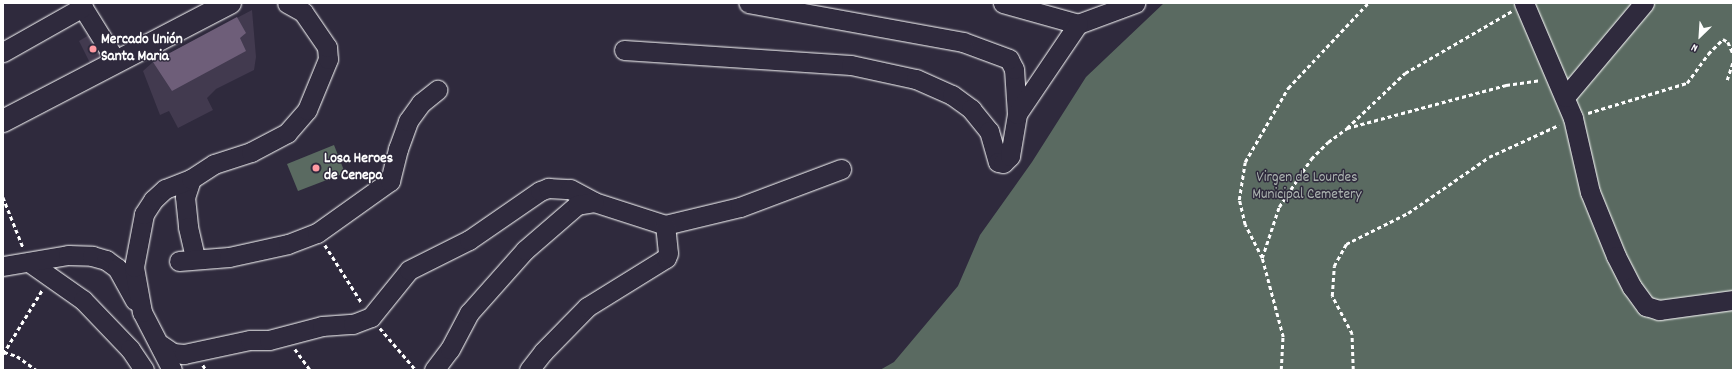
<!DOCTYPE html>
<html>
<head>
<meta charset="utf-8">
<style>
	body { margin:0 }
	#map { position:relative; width:1736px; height:373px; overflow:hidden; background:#2f2a3d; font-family:Dekko,sans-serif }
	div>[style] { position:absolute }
	.built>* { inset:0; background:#423a4f }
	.green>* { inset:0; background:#5a6a61 }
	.building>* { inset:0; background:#6e5e79 }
	.path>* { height:2.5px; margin-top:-1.25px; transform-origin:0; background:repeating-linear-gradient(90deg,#fff 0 4px,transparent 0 7px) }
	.roads { filter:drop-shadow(0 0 1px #fff) drop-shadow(0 0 1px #fff) }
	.minor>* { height:19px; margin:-9.5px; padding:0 9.5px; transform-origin:9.5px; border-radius:9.5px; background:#2f2a3d }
	.major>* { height:22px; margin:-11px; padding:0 11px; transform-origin:11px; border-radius:11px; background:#2f2a3d }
	.dots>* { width:11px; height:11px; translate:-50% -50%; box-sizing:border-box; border:2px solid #2f2a3d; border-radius:50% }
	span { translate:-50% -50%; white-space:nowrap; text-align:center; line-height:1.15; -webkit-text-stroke:3px #2f2a3d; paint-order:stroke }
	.poi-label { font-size:15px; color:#fff; font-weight:700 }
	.left { translate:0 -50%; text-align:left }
	.park-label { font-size:15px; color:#acb4b0 }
	.frame { position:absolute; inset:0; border:4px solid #fff; pointer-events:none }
	.north { position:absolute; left:1680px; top:16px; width:40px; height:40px; -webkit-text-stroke:3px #2f2a3d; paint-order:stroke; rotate:205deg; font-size:11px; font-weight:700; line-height:16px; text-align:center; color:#fff }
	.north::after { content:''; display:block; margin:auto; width:14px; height:18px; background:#fff; clip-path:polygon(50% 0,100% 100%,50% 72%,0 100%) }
</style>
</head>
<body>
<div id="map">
	<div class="built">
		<i style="clip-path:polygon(252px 10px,256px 57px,254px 70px,216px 89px,207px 98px,213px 110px,178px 128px,169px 111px,160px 115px,143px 71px,153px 62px)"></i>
		<i style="clip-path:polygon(94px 32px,108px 57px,92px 67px,79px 41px)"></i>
	</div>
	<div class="green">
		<i style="clip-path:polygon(1164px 3px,1733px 3px,1733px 370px,880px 370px,894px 362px,958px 286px,980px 235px,1032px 162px,1086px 77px)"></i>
		<i style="clip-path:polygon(334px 145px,345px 173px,298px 191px,287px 164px)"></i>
	</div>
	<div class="building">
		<i style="clip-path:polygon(237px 17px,246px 33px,240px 38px,246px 51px,172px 91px,153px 62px)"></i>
	</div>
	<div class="path">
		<i style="left:1727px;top:80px;width:19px;rotate:-72deg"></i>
		<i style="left:1588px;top:113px;width:103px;rotate:-16.9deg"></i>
		<i style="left:1687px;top:83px;width:36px;rotate:-54deg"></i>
		<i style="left:1708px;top:54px;width:21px;rotate:-45deg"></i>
		<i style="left:1723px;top:39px;width:6px;rotate:31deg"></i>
		<i style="left:1728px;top:42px;width:12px;rotate:66deg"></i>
		<i style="left:1347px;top:128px;width:80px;rotate:-43.5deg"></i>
		<i style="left:1405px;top:73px;width:124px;rotate:-30.1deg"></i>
		<i style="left:3px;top:197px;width:54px;rotate:68.2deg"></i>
		<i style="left:325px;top:245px;width:69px;rotate:57.5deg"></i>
		<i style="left:1262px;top:258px;width:37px;rotate:-117deg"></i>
		<i style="left:1245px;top:225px;width:26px;rotate:-103deg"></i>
		<i style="left:1239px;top:200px;width:38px;rotate:-81deg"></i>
		<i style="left:1245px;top:162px;width:86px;rotate:-59.8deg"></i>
		<i style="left:1288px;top:88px;width:117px;rotate:-46.7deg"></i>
		<i style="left:380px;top:328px;width:55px;rotate:49.4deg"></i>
		<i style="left:295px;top:349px;width:26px;rotate:54deg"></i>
		<i style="left:4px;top:352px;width:14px;rotate:17deg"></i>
		<i style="left:17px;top:356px;width:24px;rotate:36deg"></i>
		<i style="left:3px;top:354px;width:75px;rotate:-58.6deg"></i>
		<i style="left:203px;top:365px;width:6px;rotate:59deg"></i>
		<i style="left:1281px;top:370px;width:33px;rotate:-87deg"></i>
		<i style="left:1283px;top:337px;width:82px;rotate:-104.9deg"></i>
		<i style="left:1262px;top:258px;width:54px;rotate:-71.6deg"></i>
		<i style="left:1279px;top:207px;width:58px;rotate:-56.3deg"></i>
		<i style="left:1311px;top:159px;width:24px;rotate:-45deg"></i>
		<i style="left:1328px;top:142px;width:24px;rotate:-36deg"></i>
		<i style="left:1347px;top:128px;width:165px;rotate:-15.1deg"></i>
		<i style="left:1506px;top:85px;width:34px;rotate:-8deg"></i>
		<i style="left:1353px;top:370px;width:36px;rotate:-92deg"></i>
		<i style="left:1352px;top:334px;width:43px;rotate:-117.8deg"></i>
		<i style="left:1332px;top:296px;width:30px;rotate:-86deg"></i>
		<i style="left:1334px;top:266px;width:25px;rotate:-61deg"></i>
		<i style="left:1346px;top:244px;width:69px;rotate:-26.6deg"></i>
		<i style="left:1408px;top:213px;width:98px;rotate:-34.7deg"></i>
		<i style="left:1489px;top:157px;width:77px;rotate:-24.6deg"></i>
	</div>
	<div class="roads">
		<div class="minor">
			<i style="left:80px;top:3px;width:68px;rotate:58.2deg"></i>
			<i style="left:1003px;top:3px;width:78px;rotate:15.6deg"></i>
			<i style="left:1078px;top:24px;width:61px;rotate:-20.2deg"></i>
			<i style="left:1524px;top:3px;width:125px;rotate:66.9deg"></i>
			<i style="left:1573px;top:118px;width:76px;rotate:77.1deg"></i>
			<i style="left:1590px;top:192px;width:69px;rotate:67.9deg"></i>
			<i style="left:1616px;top:256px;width:35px;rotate:63deg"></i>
			<i style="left:1632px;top:287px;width:24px;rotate:54deg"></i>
			<i style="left:1646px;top:306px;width:14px;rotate:17deg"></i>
			<i style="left:1659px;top:310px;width:75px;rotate:-7.7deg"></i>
			<i style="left:624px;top:50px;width:227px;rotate:3.8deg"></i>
			<i style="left:851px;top:65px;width:66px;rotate:12.2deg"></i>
			<i style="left:916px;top:79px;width:39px;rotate:24deg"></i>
			<i style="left:952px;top:95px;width:24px;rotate:36deg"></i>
			<i style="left:971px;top:109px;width:28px;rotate:51deg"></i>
			<i style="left:989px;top:131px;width:32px;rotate:74deg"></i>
			<i style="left:998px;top:162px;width:5px;rotate:11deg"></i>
			<i style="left:1003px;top:163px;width:10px;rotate:-45deg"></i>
			<i style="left:1010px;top:156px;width:43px;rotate:-80.5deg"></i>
			<i style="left:1017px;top:114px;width:45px;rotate:-93.8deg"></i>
			<i style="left:1014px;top:69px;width:11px;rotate:-117deg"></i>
			<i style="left:1009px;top:59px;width:49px;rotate:-159.7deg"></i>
			<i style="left:963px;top:42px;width:218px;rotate:-169.7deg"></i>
			<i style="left:3px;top:52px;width:92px;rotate:-29.4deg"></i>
			<i style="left:1565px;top:97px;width:123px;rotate:-50deg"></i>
			<i style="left:1017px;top:114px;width:109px;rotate:-55.9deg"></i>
			<i style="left:191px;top:179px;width:19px;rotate:108deg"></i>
			<i style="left:185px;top:197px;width:30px;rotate:84deg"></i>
			<i style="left:188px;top:227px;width:32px;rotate:77deg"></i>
			<i style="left:179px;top:261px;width:50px;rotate:-4.6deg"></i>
			<i style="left:229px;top:257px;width:60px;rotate:-12.4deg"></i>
			<i style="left:288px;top:244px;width:31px;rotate:-21deg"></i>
			<i style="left:317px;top:233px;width:90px;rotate:-35.5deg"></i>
			<i style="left:390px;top:181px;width:33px;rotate:-76deg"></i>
			<i style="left:398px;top:149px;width:30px;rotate:-70deg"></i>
			<i style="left:408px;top:121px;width:22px;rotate:-54deg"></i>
			<i style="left:421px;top:103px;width:21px;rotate:-39deg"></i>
			<i style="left:29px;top:262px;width:66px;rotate:35.1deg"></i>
			<i style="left:83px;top:300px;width:68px;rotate:46.2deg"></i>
			<i style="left:130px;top:349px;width:25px;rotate:56deg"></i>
			<i style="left:3px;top:266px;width:66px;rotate:-9.6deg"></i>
			<i style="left:68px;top:255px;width:24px;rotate:2deg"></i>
			<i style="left:92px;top:256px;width:15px;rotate:16deg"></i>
			<i style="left:106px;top:260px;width:14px;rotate:36deg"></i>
			<i style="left:117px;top:268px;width:37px;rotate:61deg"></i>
			<i style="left:161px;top:345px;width:14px;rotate:34deg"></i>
			<i style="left:173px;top:353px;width:11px;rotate:5deg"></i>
			<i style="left:184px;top:354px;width:67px;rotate:-12deg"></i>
			<i style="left:250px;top:340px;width:19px"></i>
			<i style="left:269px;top:340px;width:55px;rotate:-14.8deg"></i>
			<i style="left:322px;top:326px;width:31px;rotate:-4deg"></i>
			<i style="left:353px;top:324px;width:19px;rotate:-21deg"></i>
			<i style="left:371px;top:317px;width:60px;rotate:-51deg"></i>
			<i style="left:409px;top:270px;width:67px;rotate:-26.6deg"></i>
			<i style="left:469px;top:240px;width:86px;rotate:-34.6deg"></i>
			<i style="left:540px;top:191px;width:9px;rotate:-21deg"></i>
			<i style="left:548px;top:188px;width:22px;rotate:3deg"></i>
			<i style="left:570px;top:189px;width:27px;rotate:28deg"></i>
			<i style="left:594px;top:202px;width:75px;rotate:17.9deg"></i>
			<i style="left:665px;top:225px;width:77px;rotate:-13.5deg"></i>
			<i style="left:740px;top:207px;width:108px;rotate:-20.6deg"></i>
			<i style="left:172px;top:370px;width:65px;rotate:-117.3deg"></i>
			<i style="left:142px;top:312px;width:46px;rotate:-100.1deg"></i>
			<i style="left:134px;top:267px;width:54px;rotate:-79.3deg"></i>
			<i style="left:144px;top:214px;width:17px;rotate:-57deg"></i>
			<i style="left:153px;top:200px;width:16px;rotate:-43deg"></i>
			<i style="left:165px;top:189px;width:28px;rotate:-21deg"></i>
			<i style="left:191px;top:179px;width:27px;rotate:-33deg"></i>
			<i style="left:214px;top:164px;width:39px;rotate:-18deg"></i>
			<i style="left:251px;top:152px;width:41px;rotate:-27.8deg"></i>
			<i style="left:287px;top:133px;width:30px;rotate:-49deg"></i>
			<i style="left:307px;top:110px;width:55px;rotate:-67.6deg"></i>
			<i style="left:328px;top:59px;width:12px;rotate:-95deg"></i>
			<i style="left:327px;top:47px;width:42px;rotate:-124.4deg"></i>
			<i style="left:303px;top:12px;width:18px;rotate:-151deg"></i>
			<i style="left:434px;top:370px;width:26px;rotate:-53deg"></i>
			<i style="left:450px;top:349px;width:41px;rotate:-62.2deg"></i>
			<i style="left:469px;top:313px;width:84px;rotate:-48.4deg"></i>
			<i style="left:525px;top:250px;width:69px;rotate:-40.9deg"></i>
			<i style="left:577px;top:205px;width:17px;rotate:-10deg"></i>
			<i style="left:529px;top:370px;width:23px;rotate:-52deg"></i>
			<i style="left:543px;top:352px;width:63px;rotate:-45.6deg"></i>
			<i style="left:587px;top:307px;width:93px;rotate:-31.8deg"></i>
			<i style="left:666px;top:258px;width:5px;rotate:-68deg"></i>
			<i style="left:668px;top:253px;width:28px;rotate:-96deg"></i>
		</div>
		<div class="major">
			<i style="left:3px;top:121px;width:256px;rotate:-27.5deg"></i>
		</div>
	</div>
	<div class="dots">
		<i style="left:93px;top:49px;background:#ff9aa2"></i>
		<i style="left:316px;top:168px;background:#ff9aa2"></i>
	</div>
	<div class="poi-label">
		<span class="left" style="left:101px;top:49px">Mercado Unión<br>Santa Maria</span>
		<span class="left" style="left:324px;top:168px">Losa Heroes<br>de Cenepa</span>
	</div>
	<div class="park-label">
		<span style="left:1307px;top:187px">Virgen de Lourdes<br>Municipal Cemetery</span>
	</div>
	<div class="frame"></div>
	<div class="north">N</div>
</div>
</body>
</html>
